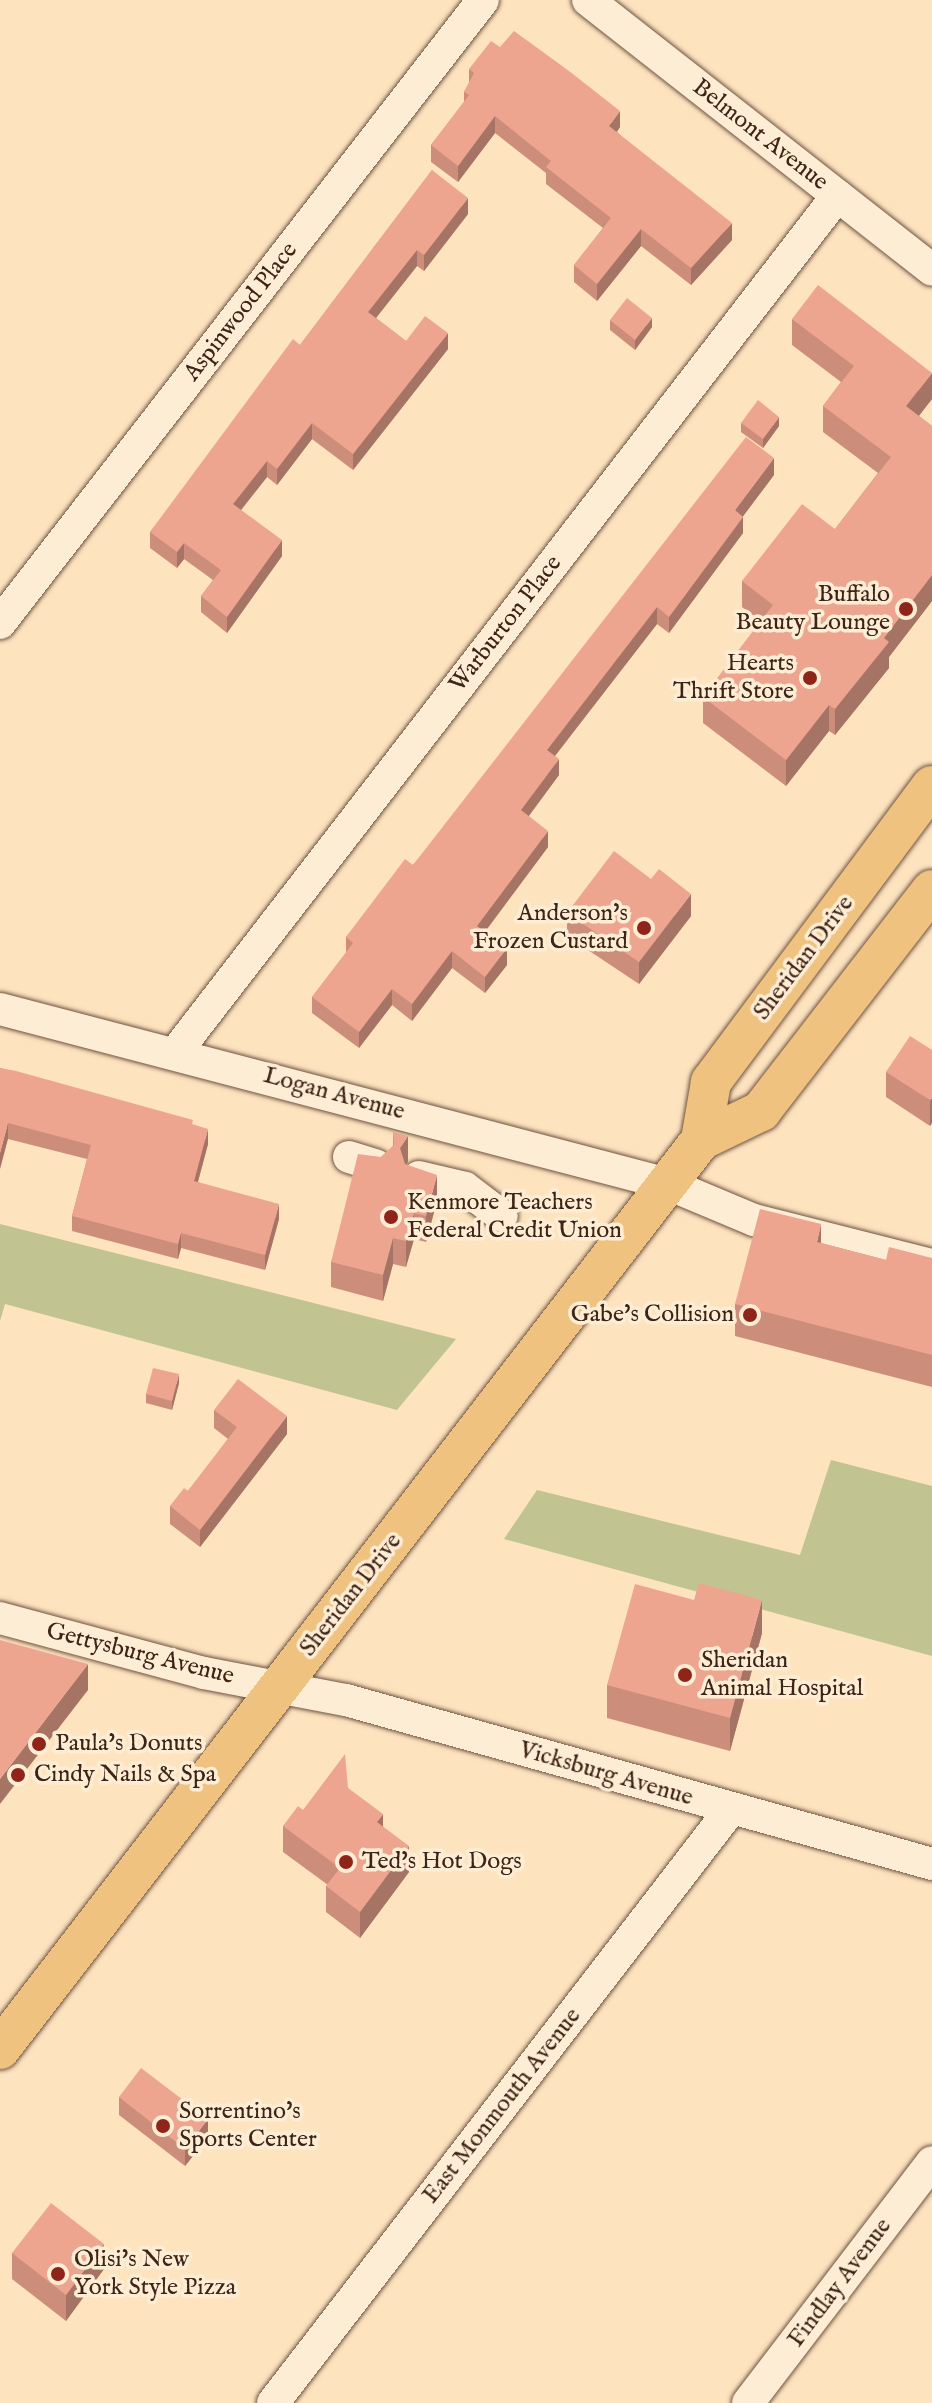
<!DOCTYPE html>
<html>
<head>
<meta charset="utf-8">
<style>
	body { margin:0 }
	#map { position:relative; width:932px; height:2403px; overflow:hidden; background:#fee3bf; font-family:"IM FELL English",serif }
	div>[style] { position:absolute }
	.green>* { inset:0; background:#c1c391 }
	.roads { filter:drop-shadow(0 0 2px #6e5340) drop-shadow(0 0 2px #6e5340) }
	.minor>* { height:32px; margin:-16px; padding:0 16px; transform-origin:16px; border-radius:16px; background:#feedd5 }
	.major>* { height:40px; margin:-20px; padding:0 20px; transform-origin:20px; border-radius:20px; background:#efc280 }
	.wall>* { inset:0; background:#cc8e7b }
	.shaded-wall>* { inset:0; background:#a67464 }
	.building>* { inset:0; background:#eda58f }
	.dots>* { width:22px; height:22px; translate:-50% -50%; box-sizing:border-box; border:4px solid #feedd5; border-radius:50% }
	span { translate:-50% -50%; white-space:nowrap; text-align:center; line-height:1.15; -webkit-text-stroke:7px #feedd5; paint-order:stroke }
	.street-label { font-size:24px; color:#3e2316 }
	.poi-label { font-size:24px; color:#3e2316 }
	.right { translate:-100% -50%; text-align:right }
	.left { translate:0 -50%; text-align:left }
</style>
</head>
<body>
<div id="map">
	<div class="green">
		<i style="clip-path:polygon(0 1224px,456px 1339px,397px 1410px,5px 1304px,0 1321px)"></i>
		<i style="clip-path:polygon(831px 1460px,932px 1486px,932px 1656px,504px 1539px,537px 1490px,800px 1555px)"></i>
	</div>
	<div class="roads">
		<div class="minor">
			<i style="left:588px;top:0;width:437px;rotate:38.1deg"></i>
			<i style="left:0;top:623px;width:788px;rotate:-52.21deg"></i>
			<i style="left:0;top:1009px;width:691px;rotate:14.68deg"></i>
			<i style="left:668px;top:1184px;width:93px;rotate:22.7deg"></i>
			<i style="left:754px;top:1220px;width:184px;rotate:14.2deg"></i>
			<i style="left:176px;top:1052px;width:1082px;rotate:-52.32deg"></i>
			<i style="left:349px;top:1157px;width:28px;rotate:17deg"></i>
			<i style="left:419px;top:1177px;width:47px;rotate:13.4deg"></i>
			<i style="left:465px;top:1188px;width:46px;rotate:37.1deg"></i>
			<i style="left:0;top:1618px;width:211px;rotate:15.1deg"></i>
			<i style="left:204px;top:1673px;width:145px;rotate:10.8deg"></i>
			<i style="left:346px;top:1700px;width:609px;rotate:15.63deg"></i>
			<i style="left:273px;top:2403px;width:750px;rotate:-52.37deg"></i>
			<i style="left:748px;top:2403px;width:303px;rotate:-52.6deg"></i>
		</div>
		<div class="major">
			<i style="left:701px;top:1140px;width:59px;rotate:-80.2deg"></i>
			<i style="left:711px;top:1082px;width:369px;rotate:-53.3deg"></i>
			<i style="left:0;top:2049px;width:1148px;rotate:-52.36deg"></i>
			<i style="left:701px;top:1140px;width:67px;rotate:-25.8deg"></i>
			<i style="left:761px;top:1111px;width:279px;rotate:-52.3deg"></i>
		</div>
	</div>
	<div class="wall">
		<i style="clip-path:polygon(469px 69px,620px 127px,617px 132px,732px 240px,691px 285px,641px 246px,597px 301px,574px 282px,574px 265px,603px 228px,546px 184px,546px 173px,495px 133px,458px 182px,431px 162px,431px 145px,464px 102px,464px 92px,469px 83px)"></i>
		<i style="clip-path:polygon(432px 170px,468px 214px,424px 271px,417px 266px,376px 318px,406px 341px,448px 349px,353px 470px,312px 439px,277px 485px,267px 477px,241px 510px,282px 556px,227px 633px,201px 612px,201px 596px,213px 580px,184px 559px,177px 568px,150px 548px,150px 532px,300px 345px)"></i>
		<i style="clip-path:polygon(792px 319px,932px 399px,919px 416px,932px 426px,932px 601px,889px 657px,889px 668px,835px 735px,829px 731px,786px 786px,703px 723px,703px 697px,761px 621px,742px 607px,742px 581px,835px 529px,878px 473px,823px 432px,823px 406px,841px 382px,792px 345px)"></i>
		<i style="clip-path:polygon(610px 320px,652px 327px,635px 350px,610px 330px)"></i>
		<i style="clip-path:polygon(741px 423px,779px 426px,763px 448px,741px 432px)"></i>
		<i style="clip-path:polygon(774px 475px,743px 516px,743px 533px,669px 633px,657px 624px,555px 756px,559px 775px,529px 816px,548px 847px,485px 932px,507px 965px,485px 993px,452px 968px,412px 1021px,392px 1005px,359px 1048px,312px 1013px,312px 997px,346px 953px,346px 937px)"></i>
		<i style="clip-path:polygon(567px 913px,691px 916px,639px 984px,567px 936px)"></i>
		<i style="clip-path:polygon(932px 1050px,930px 1126px,886px 1097px,886px 1072px)"></i>
		<i style="clip-path:polygon(0 1068px,193px 1125px,208px 1144px,198px 1182px,279px 1219px,265px 1270px,181px 1248px,178px 1259px,72px 1231px,72px 1216px,87px 1159px,8px 1139px)"></i>
		<i style="clip-path:polygon(393px 1132px,408px 1162px,406px 1165px,437px 1201px,426px 1242px,414px 1239px,406px 1267px,393px 1264px,383px 1301px,331px 1287px,331px 1262px,381px 1157px,393px 1146px)"></i>
		<i style="clip-path:polygon(821px 1243px,886px 1260px,932px 1258px,932px 1387px,735px 1336px,735px 1304px)"></i>
		<i style="clip-path:polygon(179px 1383px,172px 1410px,146px 1403px,146px 1394px)"></i>
		<i style="clip-path:polygon(214px 1410px,287px 1434px,200px 1547px,170px 1524px,170px 1506px,188px 1491px,228px 1439px,214px 1428px)"></i>
		<i style="clip-path:polygon(762px 1633px,730px 1751px,607px 1718px,607px 1685px)"></i>
		<i style="clip-path:polygon(348px 1788px,383px 1826px,409px 1872px,360px 1938px,326px 1912px,326px 1886px,328px 1885px,283px 1852px,283px 1826px,303px 1810px)"></i>
		<i style="clip-path:polygon(119px 2097px,208px 2137px,185px 2166px,119px 2115px)"></i>
		<i style="clip-path:polygon(12px 2253px,104px 2269px,66px 2321px,12px 2279px)"></i>
	</div>
	<div class="shaded-wall">
		<i style="clip-path:polygon(620px 111px,620px 127px,609px 142px,609px 126px)"></i>
		<i style="clip-path:polygon(495px 116px,495px 133px,458px 182px,458px 166px)"></i>
		<i style="clip-path:polygon(468px 198px,468px 214px,424px 271px,424px 255px)"></i>
		<i style="clip-path:polygon(732px 223px,732px 240px,691px 285px,691px 268px)"></i>
		<i style="clip-path:polygon(641px 229px,641px 246px,597px 301px,597px 284px)"></i>
		<i style="clip-path:polygon(417px 250px,417px 266px,368px 328px,368px 312px)"></i>
		<i style="clip-path:polygon(652px 318px,652px 327px,635px 350px,635px 340px)"></i>
		<i style="clip-path:polygon(448px 333px,448px 349px,353px 470px,353px 454px)"></i>
		<i style="clip-path:polygon(932px 373px,932px 399px,906px 432px,906px 406px)"></i>
		<i style="clip-path:polygon(779px 417px,779px 426px,763px 448px,763px 439px)"></i>
		<i style="clip-path:polygon(312px 423px,312px 439px,277px 485px,277px 469px)"></i>
		<i style="clip-path:polygon(774px 458px,774px 475px,735px 527px,735px 510px)"></i>
		<i style="clip-path:polygon(267px 461px,267px 477px,233px 520px,233px 504px)"></i>
		<i style="clip-path:polygon(743px 517px,743px 533px,669px 633px,669px 617px)"></i>
		<i style="clip-path:polygon(282px 540px,282px 556px,227px 633px,227px 617px)"></i>
		<i style="clip-path:polygon(184px 543px,184px 559px,177px 568px,177px 552px)"></i>
		<i style="clip-path:polygon(932px 575px,932px 601px,889px 657px,889px 668px,835px 735px,835px 709px,884px 638px)"></i>
		<i style="clip-path:polygon(657px 607px,657px 624px,547px 766px,547px 750px)"></i>
		<i style="clip-path:polygon(829px 705px,829px 731px,786px 786px,786px 760px)"></i>
		<i style="clip-path:polygon(559px 759px,559px 775px,521px 826px,521px 810px)"></i>
		<i style="clip-path:polygon(548px 831px,548px 847px,477px 942px,477px 926px)"></i>
		<i style="clip-path:polygon(691px 894px,691px 916px,639px 984px,639px 962px)"></i>
		<i style="clip-path:polygon(507px 948px,507px 965px,485px 993px,485px 977px)"></i>
		<i style="clip-path:polygon(452px 951px,452px 968px,412px 1021px,412px 1004px)"></i>
		<i style="clip-path:polygon(392px 989px,392px 1005px,359px 1048px,359px 1032px)"></i>
		<i style="clip-path:polygon(932px 1098px,932px 1123px,930px 1126px,930px 1100px)"></i>
		<i style="clip-path:polygon(8px 1123px,8px 1139px,0 1169px,0 1153px)"></i>
		<i style="clip-path:polygon(208px 1129px,208px 1144px,194px 1196px,194px 1181px)"></i>
		<i style="clip-path:polygon(408px 1136px,408px 1162px,400px 1173px,400px 1148px)"></i>
		<i style="clip-path:polygon(437px 1175px,437px 1201px,426px 1242px,426px 1216px)"></i>
		<i style="clip-path:polygon(279px 1204px,279px 1219px,265px 1270px,265px 1255px)"></i>
		<i style="clip-path:polygon(414px 1213px,414px 1239px,406px 1267px,406px 1241px)"></i>
		<i style="clip-path:polygon(821px 1224px,821px 1257px,817px 1242px)"></i>
		<i style="clip-path:polygon(181px 1233px,181px 1248px,178px 1259px,178px 1244px)"></i>
		<i style="clip-path:polygon(393px 1238px,393px 1264px,383px 1301px,383px 1275px)"></i>
		<i style="clip-path:polygon(179px 1374px,179px 1383px,172px 1410px,172px 1401px)"></i>
		<i style="clip-path:polygon(287px 1416px,287px 1434px,200px 1547px,200px 1530px)"></i>
		<i style="clip-path:polygon(762px 1600px,762px 1633px,730px 1751px,730px 1718px)"></i>
		<i style="clip-path:polygon(88px 1664px,88px 1690px,0 1804px,0 1779px)"></i>
		<i style="clip-path:polygon(383px 1814px,383px 1840px,377px 1822px)"></i>
		<i style="clip-path:polygon(409px 1846px,409px 1872px,360px 1938px,360px 1912px)"></i>
		<i style="clip-path:polygon(208px 2119px,208px 2137px,185px 2166px,185px 2149px)"></i>
		<i style="clip-path:polygon(104px 2244px,104px 2269px,66px 2321px,66px 2295px)"></i>
	</div>
	<div class="building">
		<i style="clip-path:polygon(514px 31px,569px 71px,620px 111px,609px 126px,732px 223px,691px 268px,641px 229px,597px 284px,574px 265px,611px 218px,546px 167px,551px 161px,495px 116px,458px 166px,431px 145px,469px 95px,464px 92px,474px 73px,469px 69px,491px 41px,500px 47px)"></i>
		<i style="clip-path:polygon(432px 170px,468px 198px,424px 255px,417px 250px,368px 312px,406px 341px,425px 316px,448px 333px,353px 454px,312px 423px,277px 469px,267px 461px,233px 504px,282px 540px,227px 617px,201px 596px,221px 570px,184px 543px,177px 552px,150px 532px,293px 339px,300px 345px)"></i>
		<i style="clip-path:polygon(818px 285px,932px 373px,906px 406px,932px 426px,932px 575px,884px 638px,889px 642px,835px 709px,829px 705px,786px 760px,703px 697px,773px 605px,742px 581px,802px 504px,835px 529px,891px 457px,823px 406px,854px 366px,792px 319px)"></i>
		<i style="clip-path:polygon(627px 298px,652px 318px,635px 340px,610px 320px)"></i>
		<i style="clip-path:polygon(758px 400px,779px 417px,763px 439px,741px 423px)"></i>
		<i style="clip-path:polygon(746px 437px,774px 458px,735px 510px,743px 517px,669px 617px,657px 607px,547px 750px,559px 759px,521px 810px,548px 831px,477px 926px,507px 948px,485px 977px,452px 951px,412px 1004px,392px 989px,359px 1032px,312px 997px,353px 943px,346px 937px,405px 859px,413px 865px)"></i>
		<i style="clip-path:polygon(614px 851px,651px 879px,659px 869px,691px 894px,639px 962px,567px 913px)"></i>
		<i style="clip-path:polygon(910px 1036px,932px 1050px,932px 1098px,930px 1100px,886px 1072px)"></i>
		<i style="clip-path:polygon(0 1068px,16px 1071px,193px 1120px,192px 1124px,208px 1129px,194px 1181px,279px 1204px,265px 1255px,181px 1233px,178px 1244px,72px 1216px,91px 1145px,8px 1123px,0 1153px)"></i>
		<i style="clip-path:polygon(393px 1132px,408px 1136px,400px 1148px,405px 1164px,437px 1175px,426px 1216px,414px 1213px,406px 1241px,393px 1238px,383px 1275px,331px 1262px,358px 1154px,381px 1157px,394px 1145px)"></i>
		<i style="clip-path:polygon(760px 1209px,821px 1224px,817px 1242px,886px 1260px,889px 1247px,932px 1258px,932px 1355px,735px 1304px)"></i>
		<i style="clip-path:polygon(153px 1368px,179px 1374px,172px 1401px,146px 1394px)"></i>
		<i style="clip-path:polygon(238px 1379px,287px 1416px,200px 1530px,170px 1506px,184px 1488px,188px 1491px,237px 1427px,214px 1410px)"></i>
		<i style="clip-path:polygon(699px 1583px,762px 1600px,730px 1718px,607px 1685px,635px 1584px,694px 1600px)"></i>
		<i style="clip-path:polygon(0 1640px,88px 1664px,0 1779px)"></i>
		<i style="clip-path:polygon(345px 1754px,348px 1788px,383px 1814px,377px 1822px,409px 1846px,360px 1912px,326px 1886px,340px 1868px,283px 1826px,298px 1806px,303px 1810px)"></i>
		<i style="clip-path:polygon(141px 2068px,208px 2119px,185px 2149px,119px 2097px)"></i>
		<i style="clip-path:polygon(51px 2203px,104px 2244px,66px 2295px,12px 2253px)"></i>
	</div>
	<div class="dots">
		<i style="left:906px;top:609px;background:#8f2418"></i>
		<i style="left:810px;top:678px;background:#8f2418"></i>
		<i style="left:644px;top:928px;background:#8f2418"></i>
		<i style="left:391px;top:1217px;background:#8f2418"></i>
		<i style="left:750px;top:1315px;background:#8f2418"></i>
		<i style="left:685px;top:1675px;background:#8f2418"></i>
		<i style="left:39px;top:1744px;background:#8f2418"></i>
		<i style="left:18px;top:1775px;background:#8f2418"></i>
		<i style="left:346px;top:1862px;background:#8f2418"></i>
		<i style="left:163px;top:2126px;background:#8f2418"></i>
		<i style="left:58px;top:2274px;background:#8f2418"></i>
	</div>
	<div class="street-label">
		<span style="left:760px;top:135px;rotate:38deg">Belmont Avenue</span>
		<span style="left:241px;top:312px;rotate:-52deg">Aspinwood Place</span>
		<span style="left:506px;top:624px;rotate:-52deg">Warburton Place</span>
		<span style="left:804px;top:958px;rotate:-53deg">Sheridan Drive</span>
		<span style="left:334px;top:1094px;rotate:15deg">Logan Avenue</span>
		<span style="left:351px;top:1595px;rotate:-52deg">Sheridan Drive</span>
		<span style="left:140px;top:1654px;rotate:14deg">Gettysburg Avenue</span>
		<span style="left:606px;top:1774px;rotate:16deg">Vicksburg Avenue</span>
		<span style="left:502px;top:2106px;rotate:-52deg">East Monmouth Avenue</span>
		<span style="left:840px;top:2283px;rotate:-53deg">Findlay Avenue</span>
	</div>
	<div class="poi-label">
		<span class="right" style="left:890px;top:609px">Buffalo<br>Beauty Lounge</span>
		<span class="right" style="left:794px;top:678px">Hearts<br>Thrift Store</span>
		<span class="right" style="left:628px;top:928px">Anderson's<br>Frozen Custard</span>
		<span class="left" style="left:407px;top:1217px">Kenmore Teachers<br>Federal Credit Union</span>
		<span class="right" style="left:734px;top:1315px">Gabe's Collision</span>
		<span class="left" style="left:701px;top:1675px">Sheridan<br>Animal Hospital</span>
		<span class="left" style="left:55px;top:1744px">Paula's Donuts</span>
		<span class="left" style="left:34px;top:1775px">Cindy Nails &amp; Spa</span>
		<span class="left" style="left:362px;top:1862px">Ted's Hot Dogs</span>
		<span class="left" style="left:179px;top:2126px">Sorrentino's<br>Sports Center</span>
		<span class="left" style="left:74px;top:2274px">Olisi's New<br>York Style Pizza</span>
	</div>
</div>
</body>
</html>
